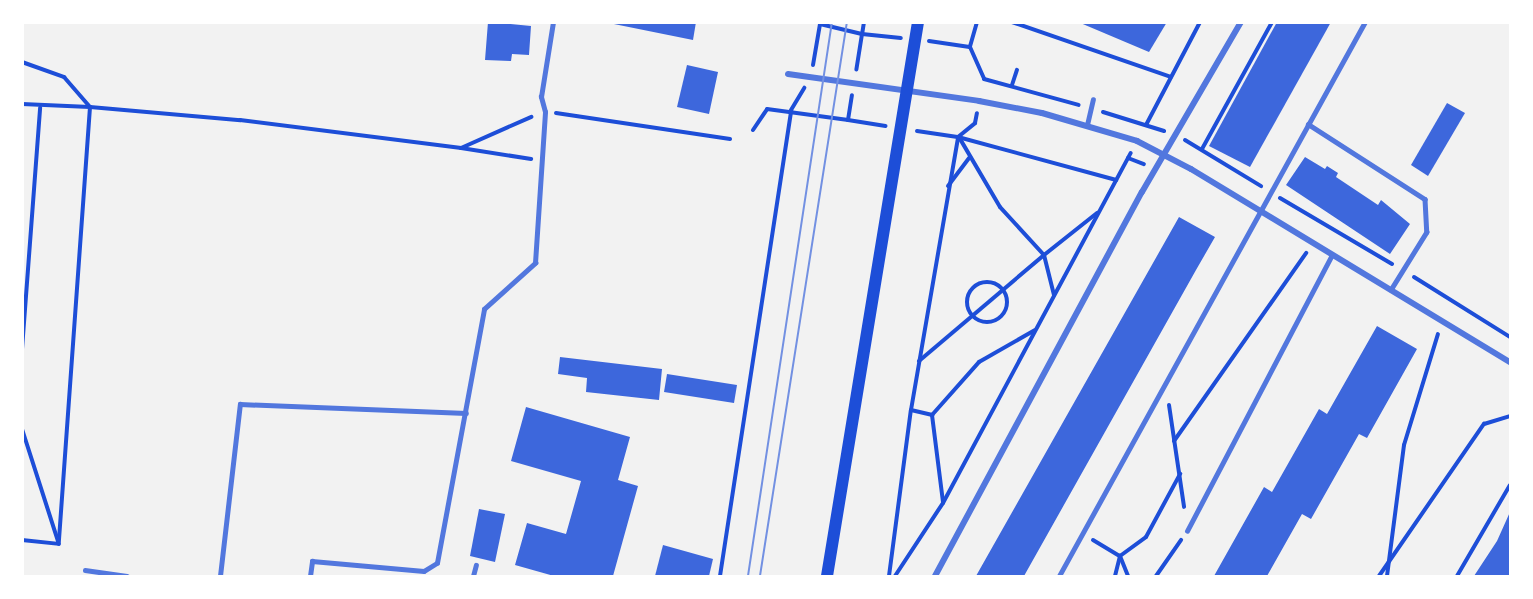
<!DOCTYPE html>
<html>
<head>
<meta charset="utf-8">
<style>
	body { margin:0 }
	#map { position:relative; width:1533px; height:599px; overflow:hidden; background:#f2f2f2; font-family:Rubik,sans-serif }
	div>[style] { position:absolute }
	.building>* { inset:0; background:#3d67dc }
	.path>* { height:4px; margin:-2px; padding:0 2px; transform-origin:2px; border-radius:2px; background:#1d4ed8 }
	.path>.ring { margin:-2px; padding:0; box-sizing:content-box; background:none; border:4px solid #1d4ed8; border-radius:50% }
	.service>* { height:4.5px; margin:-2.25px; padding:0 2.25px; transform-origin:2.25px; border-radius:2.25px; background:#5277de }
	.minor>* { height:6px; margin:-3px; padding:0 3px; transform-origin:3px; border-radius:3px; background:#5277de }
	.secondary>* { height:12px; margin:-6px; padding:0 6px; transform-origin:6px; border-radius:6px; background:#1d4ed8 }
	.tram>* { height:1.5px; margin:-0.75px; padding:0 0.75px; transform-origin:0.75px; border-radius:0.75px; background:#7290e2 }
	span { translate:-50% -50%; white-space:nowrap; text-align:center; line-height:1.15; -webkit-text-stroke:4.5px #fff; paint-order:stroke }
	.frame { position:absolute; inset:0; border:24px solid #fff; pointer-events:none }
</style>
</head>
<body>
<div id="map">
	<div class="building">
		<i style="clip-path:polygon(488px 22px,531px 26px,529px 55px,512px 54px,511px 61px,485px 60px)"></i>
		<i style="clip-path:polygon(604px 22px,696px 22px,693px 40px)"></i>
		<i style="clip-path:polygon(1078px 22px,1167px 22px,1149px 52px)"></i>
		<i style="clip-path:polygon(1277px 22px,1331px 22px,1250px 167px,1209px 146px)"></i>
		<i style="clip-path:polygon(687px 65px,718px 72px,709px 114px,677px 107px)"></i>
		<i style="clip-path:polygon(1447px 103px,1465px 113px,1428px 176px,1411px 165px)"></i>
		<i style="clip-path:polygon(1305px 157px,1325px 169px,1327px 166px,1338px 173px,1336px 177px,1378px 205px,1381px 200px,1410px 224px,1390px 254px,1286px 185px)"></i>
		<i style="clip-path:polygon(1179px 217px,1215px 237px,1196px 270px,1024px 576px,976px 576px)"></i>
		<i style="clip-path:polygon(1377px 326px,1417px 349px,1367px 438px,1359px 434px,1311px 519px,1302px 514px,1267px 576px,1214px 576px,1264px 487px,1272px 492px,1319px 409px,1327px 414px)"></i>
		<i style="clip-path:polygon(560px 357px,662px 369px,659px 400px,586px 392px,587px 378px,558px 374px)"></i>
		<i style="clip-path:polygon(667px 374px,737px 385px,734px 403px,664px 392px)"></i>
		<i style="clip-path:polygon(526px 407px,630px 437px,618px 480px,638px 486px,613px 576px,554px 576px,515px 565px,527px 523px,566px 534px,581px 481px,511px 461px)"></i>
		<i style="clip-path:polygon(479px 509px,505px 514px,495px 562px,470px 556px)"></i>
		<i style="clip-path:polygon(1510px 512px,1510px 576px,1474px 576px,1497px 541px)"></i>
		<i style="clip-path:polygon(663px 545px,713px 559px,709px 576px,655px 576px)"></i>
	</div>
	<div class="path">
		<i style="left:864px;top:22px;width:12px;rotate:99deg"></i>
		<i style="left:862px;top:34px;width:39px;rotate:6deg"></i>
		<i style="left:977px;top:22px;width:26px;rotate:106deg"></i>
		<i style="left:970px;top:47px;width:35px;rotate:66deg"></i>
		<i style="left:984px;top:79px;width:98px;rotate:15.3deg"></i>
		<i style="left:1012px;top:22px;width:168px;rotate:19.1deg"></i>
		<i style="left:929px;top:41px;width:41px;rotate:8.3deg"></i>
		<i style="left:22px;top:62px;width:45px;rotate:19.7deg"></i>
		<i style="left:64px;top:77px;width:40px;rotate:49deg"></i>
		<i style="left:90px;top:107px;width:151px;rotate:5deg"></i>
		<i style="left:240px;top:120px;width:223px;rotate:7.2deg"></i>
		<i style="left:461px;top:148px;width:77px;rotate:-23.9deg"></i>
		<i style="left:813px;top:65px;width:42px;rotate:-80.3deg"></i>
		<i style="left:820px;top:24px;width:43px;rotate:13.4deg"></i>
		<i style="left:862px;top:34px;width:36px;rotate:99deg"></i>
		<i style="left:1012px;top:85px;width:16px;rotate:-72deg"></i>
		<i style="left:22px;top:104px;width:68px;rotate:2.5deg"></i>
		<i style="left:90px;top:107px;width:438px;rotate:94.1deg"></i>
		<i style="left:1103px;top:112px;width:64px;rotate:17.3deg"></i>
		<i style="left:556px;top:113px;width:176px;rotate:8.5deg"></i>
		<i style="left:848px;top:120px;width:38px;rotate:9deg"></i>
		<i style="left:1146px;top:125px;width:116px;rotate:-62.3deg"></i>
		<i style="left:753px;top:130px;width:25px;rotate:-56deg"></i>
		<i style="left:767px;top:109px;width:82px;rotate:7.7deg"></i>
		<i style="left:848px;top:120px;width:25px;rotate:-81deg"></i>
		<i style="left:917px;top:131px;width:41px;rotate:8.3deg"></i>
		<i style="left:958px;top:137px;width:22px;rotate:-39deg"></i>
		<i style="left:975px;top:123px;width:10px;rotate:-79deg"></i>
		<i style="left:1185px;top:140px;width:89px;rotate:31.2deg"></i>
		<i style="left:461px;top:148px;width:71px;rotate:8.9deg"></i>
		<i style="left:1202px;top:149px;width:145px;rotate:-61.1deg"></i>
		<i style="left:1128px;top:158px;width:17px;rotate:21deg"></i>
		<i style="left:948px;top:186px;width:35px;rotate:-53deg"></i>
		<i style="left:1280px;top:198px;width:130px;rotate:30.5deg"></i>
		<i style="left:1414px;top:277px;width:113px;rotate:32deg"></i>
		<i class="ring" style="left:967px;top:282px;width:36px;height:36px"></i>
		<i style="left:1054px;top:295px;width:41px;rotate:-104deg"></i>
		<i style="left:1044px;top:255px;width:68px;rotate:-38.4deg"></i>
		<i style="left:22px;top:349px;width:242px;rotate:-85.7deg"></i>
		<i style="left:919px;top:361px;width:164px;rotate:-40.3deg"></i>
		<i style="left:1044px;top:255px;width:65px;rotate:-132.5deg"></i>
		<i style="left:1000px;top:207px;width:81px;rotate:-120.4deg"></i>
		<i style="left:1169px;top:405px;width:103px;rotate:81.6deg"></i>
		<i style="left:911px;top:410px;width:22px;rotate:13deg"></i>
		<i style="left:22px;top:429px;width:118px;rotate:72.2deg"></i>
		<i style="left:1174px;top:441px;width:230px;rotate:-54.9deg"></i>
		<i style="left:943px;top:502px;width:88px;rotate:-97.2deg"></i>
		<i style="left:932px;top:415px;width:71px;rotate:-48.4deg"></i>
		<i style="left:979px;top:362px;width:64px;rotate:-29.7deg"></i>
		<i style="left:22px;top:540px;width:37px;rotate:6deg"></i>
		<i style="left:1093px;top:540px;width:31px;rotate:31deg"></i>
		<i style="left:1120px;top:556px;width:22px;rotate:68deg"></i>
		<i style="left:720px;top:576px;width:471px;rotate:-81.3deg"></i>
		<i style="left:791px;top:110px;width:26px;rotate:-59deg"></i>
		<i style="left:889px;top:576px;width:167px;rotate:-82.5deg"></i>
		<i style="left:911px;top:410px;width:277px;rotate:-80.2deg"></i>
		<i style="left:958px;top:137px;width:164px;rotate:15.2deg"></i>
		<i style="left:895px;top:576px;width:87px;rotate:-56.7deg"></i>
		<i style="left:943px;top:503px;width:397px;rotate:-61.8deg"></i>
		<i style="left:1115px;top:576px;width:21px;rotate:-76deg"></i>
		<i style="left:1120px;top:556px;width:32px;rotate:-36deg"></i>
		<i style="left:1146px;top:537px;width:72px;rotate:-61.6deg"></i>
		<i style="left:1156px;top:576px;width:44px;rotate:-55.2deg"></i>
		<i style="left:1379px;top:576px;width:185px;rotate:-55.4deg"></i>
		<i style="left:1484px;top:424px;width:27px;rotate:-17deg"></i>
		<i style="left:1387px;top:576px;width:132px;rotate:-82.6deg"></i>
		<i style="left:1404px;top:445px;width:116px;rotate:-73deg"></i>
		<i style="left:1457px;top:576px;width:105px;rotate:-59.8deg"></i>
	</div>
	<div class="service">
		<i style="left:1308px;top:124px;width:139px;rotate:32.7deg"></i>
		<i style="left:1425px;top:199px;width:33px;rotate:87deg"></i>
		<i style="left:1427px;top:232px;width:68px;rotate:121.8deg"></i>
		<i style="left:1087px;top:125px;width:26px;rotate:-77deg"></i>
		<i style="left:1187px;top:531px;width:312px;rotate:-62.3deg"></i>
		<i style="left:85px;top:570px;width:42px;rotate:8.1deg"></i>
		<i style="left:220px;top:576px;width:173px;rotate:-83.4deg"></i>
		<i style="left:240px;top:404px;width:226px;rotate:2.3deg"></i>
		<i style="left:310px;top:576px;width:15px;rotate:-82deg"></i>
		<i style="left:312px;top:561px;width:112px;rotate:5.1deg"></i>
		<i style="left:424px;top:571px;width:15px;rotate:-32deg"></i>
		<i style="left:437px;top:563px;width:258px;rotate:-79.5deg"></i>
		<i style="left:484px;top:309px;width:69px;rotate:-42deg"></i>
		<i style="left:535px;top:263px;width:151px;rotate:-86.2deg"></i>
		<i style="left:545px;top:112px;width:16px;rotate:-105deg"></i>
		<i style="left:541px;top:97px;width:76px;rotate:-80.9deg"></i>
		<i style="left:473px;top:576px;width:11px;rotate:-75deg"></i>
		<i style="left:1059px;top:576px;width:633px;rotate:-61.09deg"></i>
	</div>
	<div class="minor">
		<i style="left:788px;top:74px;width:193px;rotate:8deg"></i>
		<i style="left:979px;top:101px;width:64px;rotate:10.8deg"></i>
		<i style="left:1042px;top:113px;width:99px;rotate:16.4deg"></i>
		<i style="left:1137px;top:141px;width:61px;rotate:27.4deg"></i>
		<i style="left:1191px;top:169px;width:373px;rotate:31.2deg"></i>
		<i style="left:935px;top:576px;width:436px;rotate:-61.7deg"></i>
		<i style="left:1142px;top:192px;width:197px;rotate:-59.8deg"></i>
	</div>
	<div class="secondary">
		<i style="left:827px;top:576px;width:561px;rotate:-80.67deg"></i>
	</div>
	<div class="tram">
		<i style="left:748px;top:576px;width:560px;rotate:-81.38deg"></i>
		<i style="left:760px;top:576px;width:561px;rotate:-81.08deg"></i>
	</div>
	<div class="frame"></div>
</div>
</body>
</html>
